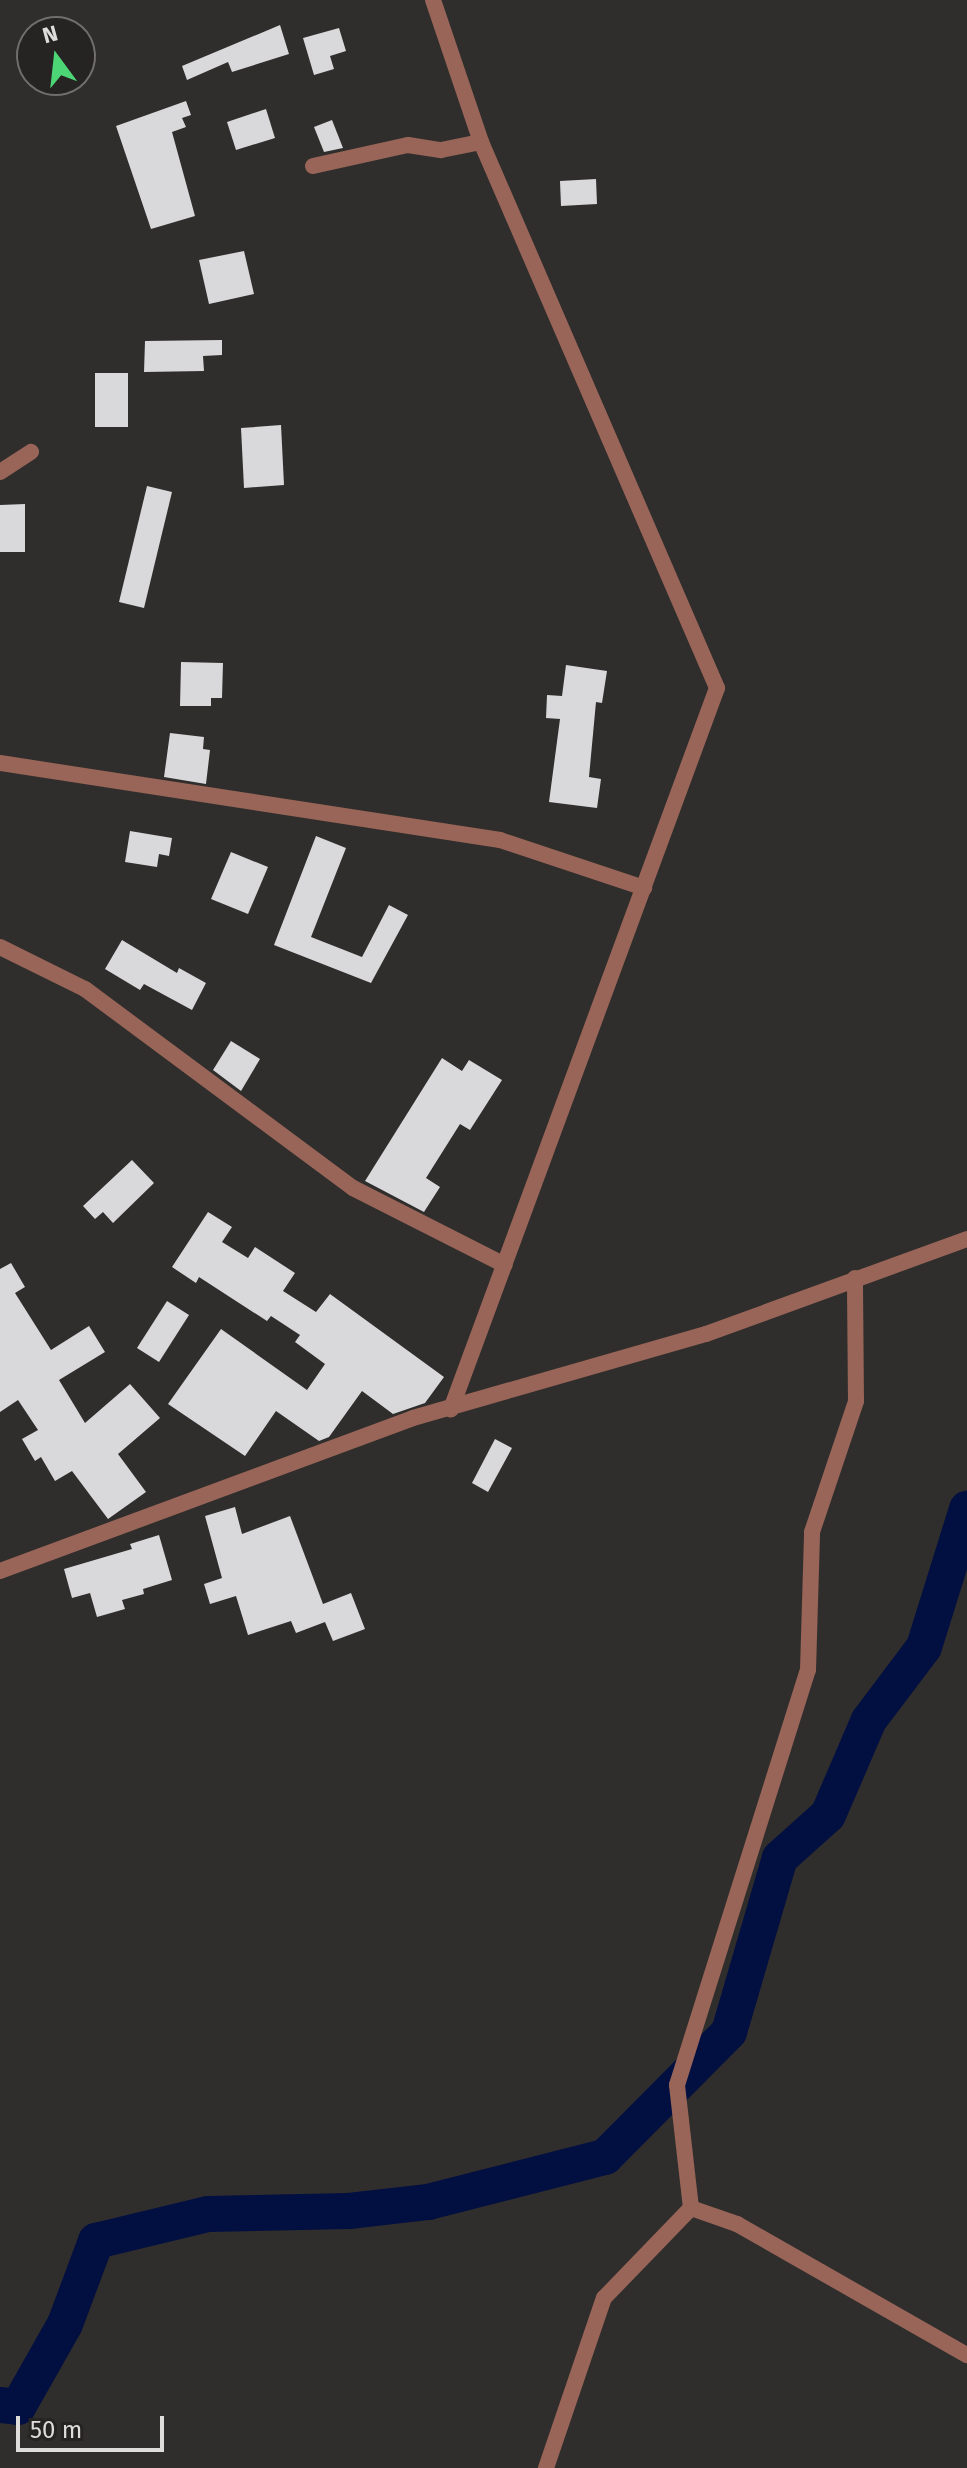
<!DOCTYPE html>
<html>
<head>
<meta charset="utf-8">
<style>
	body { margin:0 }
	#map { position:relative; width:967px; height:2468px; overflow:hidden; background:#302e2c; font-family:"Fira Sans",sans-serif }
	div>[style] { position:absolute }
	.river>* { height:36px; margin:-18px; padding:0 18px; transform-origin:18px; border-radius:18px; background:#020f41 }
	.building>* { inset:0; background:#d9d8db }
	.street>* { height:16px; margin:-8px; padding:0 8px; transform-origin:8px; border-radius:8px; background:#996558 }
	span { translate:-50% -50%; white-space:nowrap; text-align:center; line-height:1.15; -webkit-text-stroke:8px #262422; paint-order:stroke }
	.north { position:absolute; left:16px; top:16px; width:80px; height:80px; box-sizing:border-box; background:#262422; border:2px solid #706e6c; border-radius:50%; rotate:345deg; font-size:22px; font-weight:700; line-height:32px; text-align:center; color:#dedddc }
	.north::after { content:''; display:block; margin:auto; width:28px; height:36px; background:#4dd676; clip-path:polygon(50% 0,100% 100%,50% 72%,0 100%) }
	.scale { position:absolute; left:16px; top:2416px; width:148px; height:36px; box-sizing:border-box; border:4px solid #dedddc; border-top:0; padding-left:10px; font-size:24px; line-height:28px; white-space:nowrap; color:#dedddc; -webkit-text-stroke:6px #262422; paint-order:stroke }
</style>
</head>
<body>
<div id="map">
	<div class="river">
		<i style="left:0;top:2405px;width:18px;rotate:6deg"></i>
		<i style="left:18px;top:2407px;width:95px;rotate:-60.5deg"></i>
		<i style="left:65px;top:2324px;width:89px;rotate:-69.5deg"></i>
		<i style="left:96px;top:2241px;width:115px;rotate:-13.6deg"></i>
		<i style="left:208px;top:2214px;width:141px;rotate:-1.2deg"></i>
		<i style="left:349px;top:2211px;width:80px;rotate:-6.5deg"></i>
		<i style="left:428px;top:2202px;width:183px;rotate:-14.3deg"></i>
		<i style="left:605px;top:2157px;width:176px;rotate:-45.2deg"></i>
		<i style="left:729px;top:2032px;width:181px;rotate:-73.7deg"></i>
		<i style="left:780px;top:1858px;width:64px;rotate:-41.9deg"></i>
		<i style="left:828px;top:1815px;width:103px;rotate:-66.7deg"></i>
		<i style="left:869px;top:1720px;width:91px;rotate:-53deg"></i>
		<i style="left:924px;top:1647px;width:145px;rotate:-72.7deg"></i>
	</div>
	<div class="building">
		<i style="clip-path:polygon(280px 25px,289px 54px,232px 72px,228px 62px,187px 80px,182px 66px)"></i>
		<i style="clip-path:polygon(339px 28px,346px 51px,330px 56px,334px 69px,314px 75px,303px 38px)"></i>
		<i style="clip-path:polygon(186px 101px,191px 115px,182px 118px,186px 127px,172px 132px,195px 216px,151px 229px,116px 126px)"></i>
		<i style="clip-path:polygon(266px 109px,275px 138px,236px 150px,227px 122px)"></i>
		<i style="clip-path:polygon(332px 120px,343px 148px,324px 152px,314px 127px)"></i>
		<i style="clip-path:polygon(596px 179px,597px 204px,561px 206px,560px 181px)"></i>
		<i style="clip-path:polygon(244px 251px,254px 294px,209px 304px,199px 260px)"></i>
		<i style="clip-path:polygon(222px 340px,222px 355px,203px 356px,204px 371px,144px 372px,145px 341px)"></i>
		<i style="clip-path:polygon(95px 373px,128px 373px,128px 427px,95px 427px)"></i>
		<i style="clip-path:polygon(281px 425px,284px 485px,244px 488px,241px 428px)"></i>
		<i style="clip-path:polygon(147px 486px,172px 492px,144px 608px,119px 602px)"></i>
		<i style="clip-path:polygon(25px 504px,25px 552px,0 552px,0 505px)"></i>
		<i style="clip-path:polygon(181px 662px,223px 663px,222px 698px,211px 698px,211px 706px,180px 706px)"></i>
		<i style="clip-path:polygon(566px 665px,607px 671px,602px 703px,596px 702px,589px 777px,601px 779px,597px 808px,549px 802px,560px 719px,546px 718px,547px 695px,562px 696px)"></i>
		<i style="clip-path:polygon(170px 733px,204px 737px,203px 749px,210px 750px,206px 784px,164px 777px)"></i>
		<i style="clip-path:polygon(130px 831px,172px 838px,169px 856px,159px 854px,157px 867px,125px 862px)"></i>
		<i style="clip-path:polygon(316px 836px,346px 848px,311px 937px,362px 957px,389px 905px,408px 915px,371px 983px,274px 945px)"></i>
		<i style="clip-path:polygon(231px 852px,268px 867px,248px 914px,211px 899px)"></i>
		<i style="clip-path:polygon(122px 940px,177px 973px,179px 968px,206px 983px,192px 1010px,144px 984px,140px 990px,105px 969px)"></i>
		<i style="clip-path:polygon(231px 1041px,260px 1059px,241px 1091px,213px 1070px)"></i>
		<i style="clip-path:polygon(442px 1058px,462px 1071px,469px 1060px,502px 1080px,470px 1130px,460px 1124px,426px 1178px,440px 1187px,424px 1212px,365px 1181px)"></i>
		<i style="clip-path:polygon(132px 1160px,154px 1183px,113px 1223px,103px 1212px,95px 1219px,83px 1206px)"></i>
		<i style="clip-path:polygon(208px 1212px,232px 1227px,222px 1242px,248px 1258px,255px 1247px,295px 1273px,283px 1291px,316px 1312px,330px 1294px,444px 1377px,425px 1403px,393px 1414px,362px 1391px,329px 1437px,319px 1441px,276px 1411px,245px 1456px,168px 1404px,221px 1329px,307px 1390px,325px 1364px,295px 1342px,300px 1335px,271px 1316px,267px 1321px,199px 1277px,196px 1283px,172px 1267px)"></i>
		<i style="clip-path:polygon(11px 1263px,25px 1287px,15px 1293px,51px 1350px,89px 1326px,105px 1352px,59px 1380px,85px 1423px,130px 1384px,160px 1418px,118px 1454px,146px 1492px,108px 1519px,72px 1471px,55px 1481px,41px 1457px,35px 1461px,22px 1439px,38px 1430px,18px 1400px,0 1412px,0 1269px)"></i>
		<i style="clip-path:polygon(167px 1301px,189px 1315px,159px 1362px,137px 1348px)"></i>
		<i style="clip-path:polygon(495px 1439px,512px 1448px,488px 1492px,472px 1483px)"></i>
		<i style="clip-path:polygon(235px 1507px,242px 1534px,290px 1516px,323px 1604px,351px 1593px,365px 1629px,333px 1641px,325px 1622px,296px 1633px,291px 1621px,248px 1635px,236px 1596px,210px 1604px,204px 1584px,222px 1578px,205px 1516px)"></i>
		<i style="clip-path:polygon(159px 1535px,172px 1580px,143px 1589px,144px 1594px,122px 1600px,125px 1609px,97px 1617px,90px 1593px,72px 1598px,64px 1569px,132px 1549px,130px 1544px)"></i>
	</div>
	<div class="street">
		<i style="left:433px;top:0;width:150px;rotate:71.3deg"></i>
		<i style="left:481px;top:142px;width:595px;rotate:66.62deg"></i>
		<i style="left:717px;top:688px;width:769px;rotate:110.25deg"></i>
		<i style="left:313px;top:166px;width:97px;rotate:-12.5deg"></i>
		<i style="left:408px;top:145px;width:33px;rotate:9deg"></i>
		<i style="left:441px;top:150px;width:41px;rotate:-11.3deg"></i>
		<i style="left:0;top:472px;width:37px;rotate:-33deg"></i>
		<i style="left:0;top:763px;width:506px;rotate:8.75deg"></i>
		<i style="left:500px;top:840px;width:152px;rotate:18.4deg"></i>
		<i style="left:0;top:947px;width:95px;rotate:26.3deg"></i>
		<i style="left:85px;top:989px;width:334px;rotate:36.6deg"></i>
		<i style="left:353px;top:1188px;width:170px;rotate:26.9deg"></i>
		<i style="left:0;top:1571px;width:440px;rotate:-20.3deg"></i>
		<i style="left:413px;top:1418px;width:305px;rotate:-16deg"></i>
		<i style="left:706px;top:1334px;width:278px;rotate:-20deg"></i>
		<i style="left:691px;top:2208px;width:49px;rotate:19.2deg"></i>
		<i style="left:737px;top:2224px;width:265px;rotate:29.7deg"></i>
		<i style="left:546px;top:2468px;width:180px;rotate:-71.2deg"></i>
		<i style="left:604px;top:2298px;width:125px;rotate:-46deg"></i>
		<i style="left:691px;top:2208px;width:124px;rotate:-96.5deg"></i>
		<i style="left:677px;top:2085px;width:435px;rotate:-72.5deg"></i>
		<i style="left:808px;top:1670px;width:138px;rotate:-88.3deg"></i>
		<i style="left:812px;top:1532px;width:138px;rotate:-71.4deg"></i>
		<i style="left:856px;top:1401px;width:123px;rotate:-90.5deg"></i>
	</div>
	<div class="north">N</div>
	<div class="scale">50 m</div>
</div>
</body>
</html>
